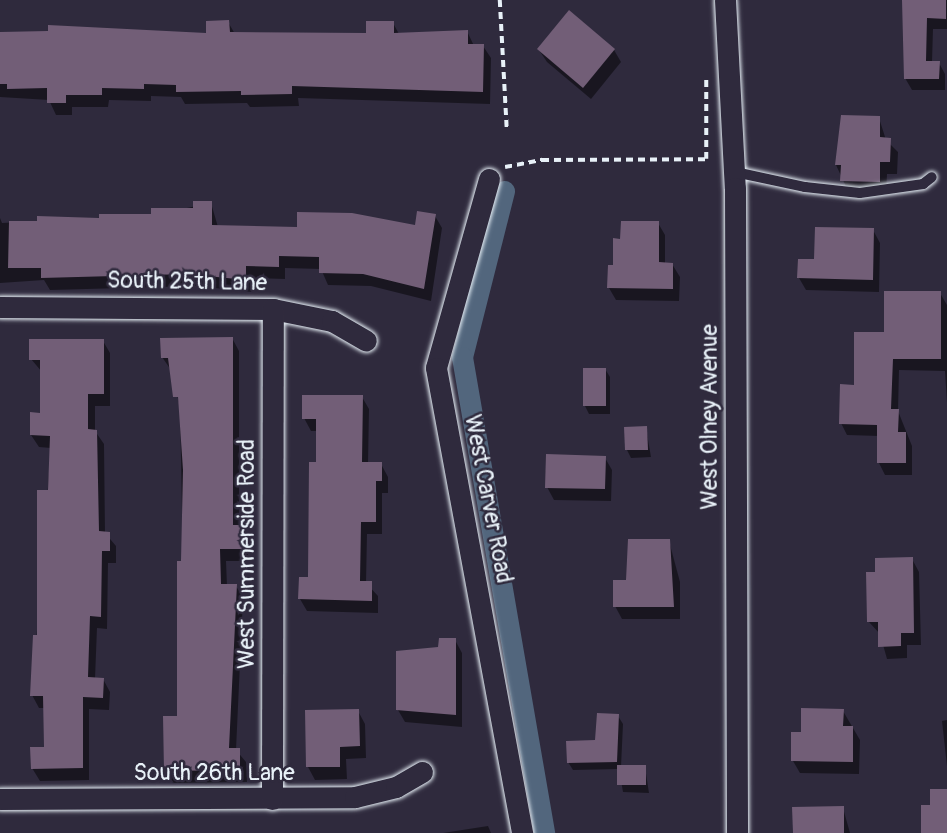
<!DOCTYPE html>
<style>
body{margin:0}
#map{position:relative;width:947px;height:833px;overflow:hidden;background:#2f2a3d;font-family:Pangolin,sans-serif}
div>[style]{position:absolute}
.shadow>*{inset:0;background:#0007}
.canal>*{height:21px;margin:-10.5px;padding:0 10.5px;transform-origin:10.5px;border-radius:10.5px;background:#52667d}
.building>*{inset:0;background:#725e77}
.path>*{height:3.5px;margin-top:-1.75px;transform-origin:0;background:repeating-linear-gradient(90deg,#e8f1f8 0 7px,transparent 0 12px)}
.roads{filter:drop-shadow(0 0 2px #e8f1f8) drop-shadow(0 0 2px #e8f1f8)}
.service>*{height:10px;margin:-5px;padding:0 5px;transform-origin:5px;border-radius:5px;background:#2f2a3d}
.minor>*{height:21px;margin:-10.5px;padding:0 10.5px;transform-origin:10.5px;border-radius:10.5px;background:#2f2a3d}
span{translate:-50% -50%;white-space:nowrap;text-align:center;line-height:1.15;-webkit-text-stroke:5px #2f2a3d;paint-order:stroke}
.street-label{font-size:23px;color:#e8f1f8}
</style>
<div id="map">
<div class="shadow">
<i style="clip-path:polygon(904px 0,947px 0,947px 29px,933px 29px,932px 62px,939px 63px,945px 74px,945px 90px,912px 90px,905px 78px)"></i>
<i style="clip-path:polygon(228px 22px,235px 34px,367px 34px,393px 23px,399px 34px,467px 31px,474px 46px,483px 46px,491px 58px,490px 104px,298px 98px,299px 106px,250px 107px,247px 103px,185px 104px,181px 97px,151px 96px,151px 101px,109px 100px,108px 107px,72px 107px,72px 115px,56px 115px,49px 100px,0 97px,0 33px,208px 35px)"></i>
<i style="clip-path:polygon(539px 50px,614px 50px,621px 62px,591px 99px,547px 62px)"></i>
<i style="clip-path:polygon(879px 118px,886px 140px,898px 152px,897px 174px,887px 174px,886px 194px,849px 193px,836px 165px)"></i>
<i style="clip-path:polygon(211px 203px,218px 227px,416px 227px,435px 216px,442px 228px,431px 301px,371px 286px,328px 285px,321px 269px,285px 268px,285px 279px,252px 278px,252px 292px,196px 286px,50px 290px,44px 280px,0 283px,0 218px,2px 223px,153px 215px)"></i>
<i style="clip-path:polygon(658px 223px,665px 235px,665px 264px,672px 264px,680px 277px,679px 301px,616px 300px,609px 288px,622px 240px)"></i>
<i style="clip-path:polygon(873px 230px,880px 243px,879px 292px,806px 290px,799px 278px)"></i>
<i style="clip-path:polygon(940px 293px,947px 305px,947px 403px,945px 371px,899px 370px,898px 411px,912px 446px,912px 475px,885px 475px,879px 463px,879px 436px,847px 435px,841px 423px,886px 334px)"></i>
<i style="clip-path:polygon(232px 338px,239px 351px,239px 527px,248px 540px,248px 561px,226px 561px,227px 586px,236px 586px,243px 598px,236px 750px,246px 762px,247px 782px,173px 783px,166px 771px,179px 717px,183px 563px,180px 407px,171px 370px,162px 357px)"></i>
<i style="clip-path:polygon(103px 341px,110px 353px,110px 406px,95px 406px,95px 431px,104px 444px,105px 533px,116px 546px,116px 563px,108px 563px,107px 629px,97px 628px,95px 679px,103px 679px,110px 692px,109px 710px,89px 709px,89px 780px,40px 781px,32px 768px,46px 749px,45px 708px,39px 708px,32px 695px,51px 448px,39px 447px,31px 435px,42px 414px,42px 372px,31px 359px)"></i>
<i style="clip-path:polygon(605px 369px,610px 377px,610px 414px,589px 414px,585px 406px)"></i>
<i style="clip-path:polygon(362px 397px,369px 409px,368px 464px,381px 464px,388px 477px,388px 493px,382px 493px,382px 534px,367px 534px,366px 583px,378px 596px,378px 613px,307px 611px,300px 599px,310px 579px,318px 431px,311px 431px,304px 418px)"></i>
<i style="clip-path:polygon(646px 428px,651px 457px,631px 458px,627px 450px)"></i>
<i style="clip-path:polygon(605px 458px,612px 470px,611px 501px,554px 500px,547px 487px)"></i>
<i style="clip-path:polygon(669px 541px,680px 582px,680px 619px,622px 619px,615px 606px,628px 582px)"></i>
<i style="clip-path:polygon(912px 559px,919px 572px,921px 645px,907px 645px,907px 658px,887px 659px,880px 634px,869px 622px,877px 574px)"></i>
<i style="clip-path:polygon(455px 640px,462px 653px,462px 727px,405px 722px,398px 710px,440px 648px)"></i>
<i style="clip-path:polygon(358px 711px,365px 724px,366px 758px,346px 759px,347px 779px,315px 780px,308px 767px,306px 712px)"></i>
<i style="clip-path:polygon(843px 711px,860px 740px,859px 774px,800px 773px,793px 761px,803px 734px)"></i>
<i style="clip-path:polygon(618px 716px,623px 724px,621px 767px,645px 767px,649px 793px,623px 792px,619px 769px,573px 770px,568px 762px,597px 742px)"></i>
<i style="clip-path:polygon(947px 720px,947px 766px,942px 721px)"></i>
<i style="clip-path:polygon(843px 808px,850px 833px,794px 833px)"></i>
<i style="clip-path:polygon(488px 826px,491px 833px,443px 833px)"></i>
</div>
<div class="canal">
<i style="left:504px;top:191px;width:171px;rotate:104.2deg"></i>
<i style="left:462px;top:357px;width:483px;rotate:80.2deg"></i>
</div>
<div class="building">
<i style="clip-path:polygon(902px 0,946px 0,946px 19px,927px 18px,926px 61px,940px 61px,939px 79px,904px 79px)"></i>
<i style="clip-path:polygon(569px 10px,615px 49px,583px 88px,537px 49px)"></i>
<i style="clip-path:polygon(229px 20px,230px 32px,366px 33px,366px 21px,394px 21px,394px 33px,468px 30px,468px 44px,484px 44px,483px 92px,292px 86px,292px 94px,241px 95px,241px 91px,176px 92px,176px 85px,144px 84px,144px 89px,102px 88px,102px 95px,66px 95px,66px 103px,47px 103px,47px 88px,7px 89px,7px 84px,0 84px,0 32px,48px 31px,48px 25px,206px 33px,206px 21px)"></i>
<i style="clip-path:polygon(841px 115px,880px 116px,880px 137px,891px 138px,890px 162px,880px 162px,880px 182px,840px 181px,841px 165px,835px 165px)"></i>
<i style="clip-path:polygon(193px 201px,212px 201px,212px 225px,297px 227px,297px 212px,352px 213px,415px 225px,417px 211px,436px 214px,424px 289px,363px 274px,319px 273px,319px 257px,279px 256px,279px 267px,246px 266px,246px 280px,188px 274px,41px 278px,41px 268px,8px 268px,9px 221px,37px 221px,37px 216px,99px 218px,99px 214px,151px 214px,151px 208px,193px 208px)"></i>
<i style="clip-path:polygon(621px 221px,659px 221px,659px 262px,673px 263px,673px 289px,607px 288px,608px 265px,613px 265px,613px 238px,620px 239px)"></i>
<i style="clip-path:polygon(815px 227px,874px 228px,873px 280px,797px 278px,798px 259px,814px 259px)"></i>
<i style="clip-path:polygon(884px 291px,941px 291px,941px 359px,893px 359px,891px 409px,899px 409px,898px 432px,906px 432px,906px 463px,877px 463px,877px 425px,839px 424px,840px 384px,854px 385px,854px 332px,884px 332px)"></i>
<i style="clip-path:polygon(233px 337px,233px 525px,242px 525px,242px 549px,220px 549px,221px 584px,237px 584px,229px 748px,240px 748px,240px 770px,164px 771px,163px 716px,177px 716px,177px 561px,181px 561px,183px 470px,178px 397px,173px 397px,168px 358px,161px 358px,160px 338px)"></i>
<i style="clip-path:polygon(29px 339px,104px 339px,104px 394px,88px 394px,88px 429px,97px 430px,99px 531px,110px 532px,110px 551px,102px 551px,101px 617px,90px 616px,88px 677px,104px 678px,103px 698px,83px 697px,83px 768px,31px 769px,30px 747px,44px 747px,43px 696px,30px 696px,33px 635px,37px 635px,37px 490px,48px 490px,50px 436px,30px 435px,30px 412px,40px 413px,40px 360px,29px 360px)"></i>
<i style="clip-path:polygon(583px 368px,606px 368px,606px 406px,583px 406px)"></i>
<i style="clip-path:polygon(302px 395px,363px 395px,362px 462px,382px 462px,382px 481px,376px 481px,376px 522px,361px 522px,360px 581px,372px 581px,372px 601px,298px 599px,299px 577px,308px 577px,309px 462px,316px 462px,316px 419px,302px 419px)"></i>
<i style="clip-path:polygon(647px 426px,648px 450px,625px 450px,624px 427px)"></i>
<i style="clip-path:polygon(546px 454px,606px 456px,605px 489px,545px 488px)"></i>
<i style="clip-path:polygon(628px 539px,670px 539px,674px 607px,613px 607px,613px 580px,626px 580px)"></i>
<i style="clip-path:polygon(913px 557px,914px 633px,901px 633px,901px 646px,878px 647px,878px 622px,867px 622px,866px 572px,875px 572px,875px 558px)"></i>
<i style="clip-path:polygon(439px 638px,456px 638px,456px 715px,396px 710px,396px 651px,438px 647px)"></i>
<i style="clip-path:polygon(801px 708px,844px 709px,843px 726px,853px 726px,853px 762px,791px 761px,791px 732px,801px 732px)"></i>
<i style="clip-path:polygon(359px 709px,360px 746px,340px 747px,340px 767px,306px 767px,305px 710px)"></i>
<i style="clip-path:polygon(597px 713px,619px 714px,617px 762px,567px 763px,566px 741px,595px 740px)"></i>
<i style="clip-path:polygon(617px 765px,646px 765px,646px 785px,617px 785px)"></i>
<i style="clip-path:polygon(930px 789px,947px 789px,947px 833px,921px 833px,921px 805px,930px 805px)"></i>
<i style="clip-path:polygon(844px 806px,844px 833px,793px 833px,792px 807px)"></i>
</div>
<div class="path">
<i style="left:500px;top:0;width:128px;rotate:86.9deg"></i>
<i style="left:505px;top:167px;width:38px;rotate:-11deg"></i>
<i style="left:542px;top:160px;width:164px;rotate:-0.3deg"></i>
<i style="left:706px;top:159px;width:83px;rotate:-90deg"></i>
</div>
<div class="roads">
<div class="service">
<i style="left:735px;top:172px;width:72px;rotate:12.1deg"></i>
<i style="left:805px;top:187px;width:55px;rotate:6.2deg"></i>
<i style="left:860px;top:193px;width:64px;rotate:-8.1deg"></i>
<i style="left:923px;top:184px;width:11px;rotate:-38deg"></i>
</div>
<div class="minor">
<i style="left:725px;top:0;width:188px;rotate:87deg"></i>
<i style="left:735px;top:188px;width:645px;rotate:89.82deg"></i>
<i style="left:489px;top:179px;width:196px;rotate:105.7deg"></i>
<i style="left:436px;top:368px;width:473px;rotate:79.5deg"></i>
<i style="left:0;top:307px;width:273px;rotate:0.4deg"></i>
<i style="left:273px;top:309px;width:60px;rotate:11.5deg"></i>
<i style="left:332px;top:321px;width:39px;rotate:30deg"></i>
<i style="left:0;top:799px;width:355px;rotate:-0.3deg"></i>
<i style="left:355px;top:797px;width:42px;rotate:-13.7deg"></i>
<i style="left:396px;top:787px;width:30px;rotate:-30deg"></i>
<i style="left:272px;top:799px;width:490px;rotate:-89.9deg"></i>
</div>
</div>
<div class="street-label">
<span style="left:187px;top:282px;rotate:1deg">South 25th Lane</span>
<span style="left:710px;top:417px;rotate:-90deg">West Olney Avenue</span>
<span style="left:488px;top:499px;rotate:79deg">West Carver Road</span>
<span style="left:247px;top:554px;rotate:-90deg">West Summerside Road</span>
<span style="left:214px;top:773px">South 26th Lane</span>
</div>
</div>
